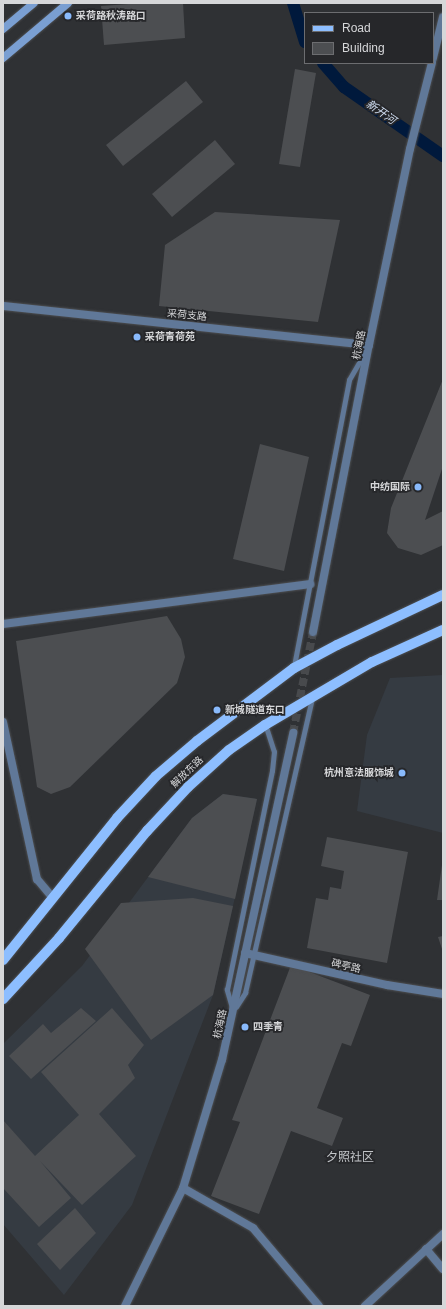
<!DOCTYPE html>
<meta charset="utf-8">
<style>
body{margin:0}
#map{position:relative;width:446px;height:1309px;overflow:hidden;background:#2f3134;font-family:Helvetica,"Noto Sans SC",sans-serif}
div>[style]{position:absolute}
.built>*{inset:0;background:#353b42}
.canal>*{height:12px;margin:-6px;padding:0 6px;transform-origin:6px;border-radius:6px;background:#00193c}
.building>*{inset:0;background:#4c4e51}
.minor-tunnel>*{height:8px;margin-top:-4px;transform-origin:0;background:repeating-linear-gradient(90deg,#484a4d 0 8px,transparent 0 12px)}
.roads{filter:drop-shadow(0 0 1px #4d4f52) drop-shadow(0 0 1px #4d4f52)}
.service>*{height:4.5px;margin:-2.25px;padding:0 2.25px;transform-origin:2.25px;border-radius:2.25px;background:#607898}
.minor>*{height:8px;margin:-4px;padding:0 4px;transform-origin:4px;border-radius:4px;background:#607898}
.secondary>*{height:8px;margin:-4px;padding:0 4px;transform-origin:4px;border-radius:4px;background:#7a9fd2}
.primary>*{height:10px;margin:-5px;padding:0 5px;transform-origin:5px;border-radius:5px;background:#8dbeff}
.dots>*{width:11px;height:11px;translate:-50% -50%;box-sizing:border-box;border:2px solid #26272a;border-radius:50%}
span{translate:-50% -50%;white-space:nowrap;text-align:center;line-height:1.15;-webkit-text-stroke:3.5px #26272a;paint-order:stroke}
.poi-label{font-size:10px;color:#d6d7d9;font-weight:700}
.left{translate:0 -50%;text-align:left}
.right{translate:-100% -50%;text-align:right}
.street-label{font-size:10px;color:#d6d7d9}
.water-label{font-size:11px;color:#cfddf1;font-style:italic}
.quarter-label{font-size:12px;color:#c2c5c8}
.frame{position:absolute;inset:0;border:4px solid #d6d7d9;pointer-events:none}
.legend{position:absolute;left:304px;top:12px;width:130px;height:52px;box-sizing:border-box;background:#26272a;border:1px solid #6c6d70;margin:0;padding:5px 7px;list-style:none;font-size:12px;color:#d6d7d9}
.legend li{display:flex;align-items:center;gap:8px;height:20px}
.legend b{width:20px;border:1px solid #6c6d70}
</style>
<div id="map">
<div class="built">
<i style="clip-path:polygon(443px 675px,443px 833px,357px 811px,367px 735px,390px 678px)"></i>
<i style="clip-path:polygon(223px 794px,257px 799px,213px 995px,132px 1205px,64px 1295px,3px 1224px,3px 1044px,82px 966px,192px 818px)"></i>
</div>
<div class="canal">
<i style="left:293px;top:3px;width:41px;rotate:72.9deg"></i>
<i style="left:323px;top:63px;width:32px;rotate:49deg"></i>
<i style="left:344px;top:87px;width:121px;rotate:34.9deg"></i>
</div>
<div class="building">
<i style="clip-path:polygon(142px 3px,183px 3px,185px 38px,104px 45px,101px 6px)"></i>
<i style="clip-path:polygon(295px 69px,316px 73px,300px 167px,279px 164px)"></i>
<i style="clip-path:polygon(186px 81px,203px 102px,123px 166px,106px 145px)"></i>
<i style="clip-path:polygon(215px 140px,235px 164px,172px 217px,152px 194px)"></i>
<i style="clip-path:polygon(215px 212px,340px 220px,318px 322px,159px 306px,165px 245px)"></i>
<i style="clip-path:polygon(443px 379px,443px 466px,425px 520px,443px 511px,443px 545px,421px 555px,398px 548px,387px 533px,391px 508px)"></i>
<i style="clip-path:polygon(260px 444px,309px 457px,284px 571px,233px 559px)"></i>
<i style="clip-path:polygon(167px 616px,181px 639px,185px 657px,177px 683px,70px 787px,51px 794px,37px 787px,16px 641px)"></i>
<i style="clip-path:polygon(223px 794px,257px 799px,235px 899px,148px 877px,192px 818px)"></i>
<i style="clip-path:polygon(327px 837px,408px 852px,387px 963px,307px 948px,316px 898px,328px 900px,330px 887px,341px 889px,344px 871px,321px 866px)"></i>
<i style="clip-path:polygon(442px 865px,443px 865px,443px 900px,437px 900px)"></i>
<i style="clip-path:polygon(193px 898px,233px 906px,213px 995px,151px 1040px,85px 949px,121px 903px)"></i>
<i style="clip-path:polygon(443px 936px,443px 952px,438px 937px)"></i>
<i style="clip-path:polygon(291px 965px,370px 995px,351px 1046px,342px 1043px,317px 1108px,343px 1118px,332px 1146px,291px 1131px,259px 1214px,211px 1196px,240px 1122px,232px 1120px)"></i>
<i style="clip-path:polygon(81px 1008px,96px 1021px,31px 1079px,9px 1056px,43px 1024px,51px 1033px)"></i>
<i style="clip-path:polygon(112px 1008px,144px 1045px,128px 1065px,135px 1078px,99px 1114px,136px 1156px,82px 1205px,40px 1161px,71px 1198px,39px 1227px,3px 1188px,3px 1120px,35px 1156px,79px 1115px,41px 1072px)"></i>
<i style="clip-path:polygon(75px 1208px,96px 1233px,60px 1270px,37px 1244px)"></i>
</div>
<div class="minor-tunnel">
<i style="left:293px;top:733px;width:103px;rotate:-78.8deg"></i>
</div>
<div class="roads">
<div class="service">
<i style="left:294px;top:666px;width:291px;rotate:-79.1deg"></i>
<i style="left:349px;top:380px;width:34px;rotate:-60deg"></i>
<i style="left:236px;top:1007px;width:17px;rotate:-57deg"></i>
<i style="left:245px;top:993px;width:302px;rotate:-77.2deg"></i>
<i style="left:232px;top:1008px;width:19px;rotate:-106deg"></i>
<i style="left:227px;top:990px;width:224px;rotate:-78.4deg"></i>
<i style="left:272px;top:771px;width:19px;rotate:-84deg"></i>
<i style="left:274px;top:752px;width:28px;rotate:-108deg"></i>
</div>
<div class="minor">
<i style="left:433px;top:58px;width:42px;rotate:-76.3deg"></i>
<i style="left:3px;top:306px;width:368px;rotate:6.1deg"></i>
<i style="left:3px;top:624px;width:310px;rotate:-7.4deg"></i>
<i style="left:313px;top:632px;width:292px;rotate:-79deg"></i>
<i style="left:369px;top:345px;width:200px;rotate:-78.2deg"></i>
<i style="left:410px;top:149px;width:89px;rotate:-75.7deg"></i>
<i style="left:3px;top:722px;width:161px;rotate:77.8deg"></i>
<i style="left:37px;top:879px;width:25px;rotate:50deg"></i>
<i style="left:245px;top:953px;width:146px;rotate:12.7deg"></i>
<i style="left:387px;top:985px;width:57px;rotate:9.1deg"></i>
<i style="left:183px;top:1188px;width:81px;rotate:29.7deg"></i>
<i style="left:253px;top:1228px;width:102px;rotate:49.8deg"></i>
<i style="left:426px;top:1249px;width:26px;rotate:50deg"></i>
<i style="left:125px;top:1306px;width:131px;rotate:-63.8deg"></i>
<i style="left:183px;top:1188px;width:134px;rotate:-73.1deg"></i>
<i style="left:222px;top:1060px;width:335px;rotate:-77.7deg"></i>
<i style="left:365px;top:1306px;width:106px;rotate:-42.7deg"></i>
</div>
<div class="secondary">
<i style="left:3px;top:29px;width:40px;rotate:-40deg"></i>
<i style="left:3px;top:58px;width:85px;rotate:-40.2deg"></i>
</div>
<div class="primary">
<i style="left:3px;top:960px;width:182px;rotate:-51.2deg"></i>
<i style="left:117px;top:818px;width:57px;rotate:-47.1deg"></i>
<i style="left:156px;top:776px;width:54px;rotate:-40.5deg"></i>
<i style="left:197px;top:741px;width:121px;rotate:-37deg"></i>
<i style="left:294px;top:668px;width:49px;rotate:-28.1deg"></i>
<i style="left:337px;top:645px;width:117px;rotate:-25.3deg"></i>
<i style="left:3px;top:999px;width:83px;rotate:-47.4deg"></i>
<i style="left:59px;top:938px;width:139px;rotate:-50.6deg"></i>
<i style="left:147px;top:831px;width:60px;rotate:-47deg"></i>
<i style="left:188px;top:787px;width:55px;rotate:-42.1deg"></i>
<i style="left:229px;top:750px;width:44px;rotate:-34.8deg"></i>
<i style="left:265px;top:725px;width:124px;rotate:-30.5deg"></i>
<i style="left:372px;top:662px;width:78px;rotate:-24.3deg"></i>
</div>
</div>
<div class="dots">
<i style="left:68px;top:16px;background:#89bafc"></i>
<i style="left:137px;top:337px;background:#89bafc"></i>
<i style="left:418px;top:487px;background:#89bafc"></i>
<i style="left:217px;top:710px;background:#89bafc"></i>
<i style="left:402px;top:773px;background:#89bafc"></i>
<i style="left:245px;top:1027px;background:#89bafc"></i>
</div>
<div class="poi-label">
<span class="left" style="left:76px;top:16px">采荷路秋涛路口</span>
<span class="left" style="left:145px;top:337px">采荷青荷苑</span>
<span class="right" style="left:410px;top:487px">中纺国际</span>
<span class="left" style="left:225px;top:710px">新城隧道东口</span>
<span class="right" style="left:394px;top:773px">杭州意法服饰城</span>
<span class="left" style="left:253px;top:1027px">四季青</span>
</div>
<div class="street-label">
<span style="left:187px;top:315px;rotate:6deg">采荷支路</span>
<span style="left:359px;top:345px;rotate:-79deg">杭海路</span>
<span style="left:187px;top:772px;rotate:-44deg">解放东路</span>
<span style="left:346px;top:966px;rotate:13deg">碑亭路</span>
<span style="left:220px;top:1024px;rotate:-78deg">杭海路</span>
</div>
<div class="water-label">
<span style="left:381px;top:112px;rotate:35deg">新开河</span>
</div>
<div class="quarter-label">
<span style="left:350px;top:1158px">夕照社区</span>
</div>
<div class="frame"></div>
<ul class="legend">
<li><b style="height:5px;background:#8dbeff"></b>Road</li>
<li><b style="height:11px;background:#4c4e51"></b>Building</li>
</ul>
</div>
